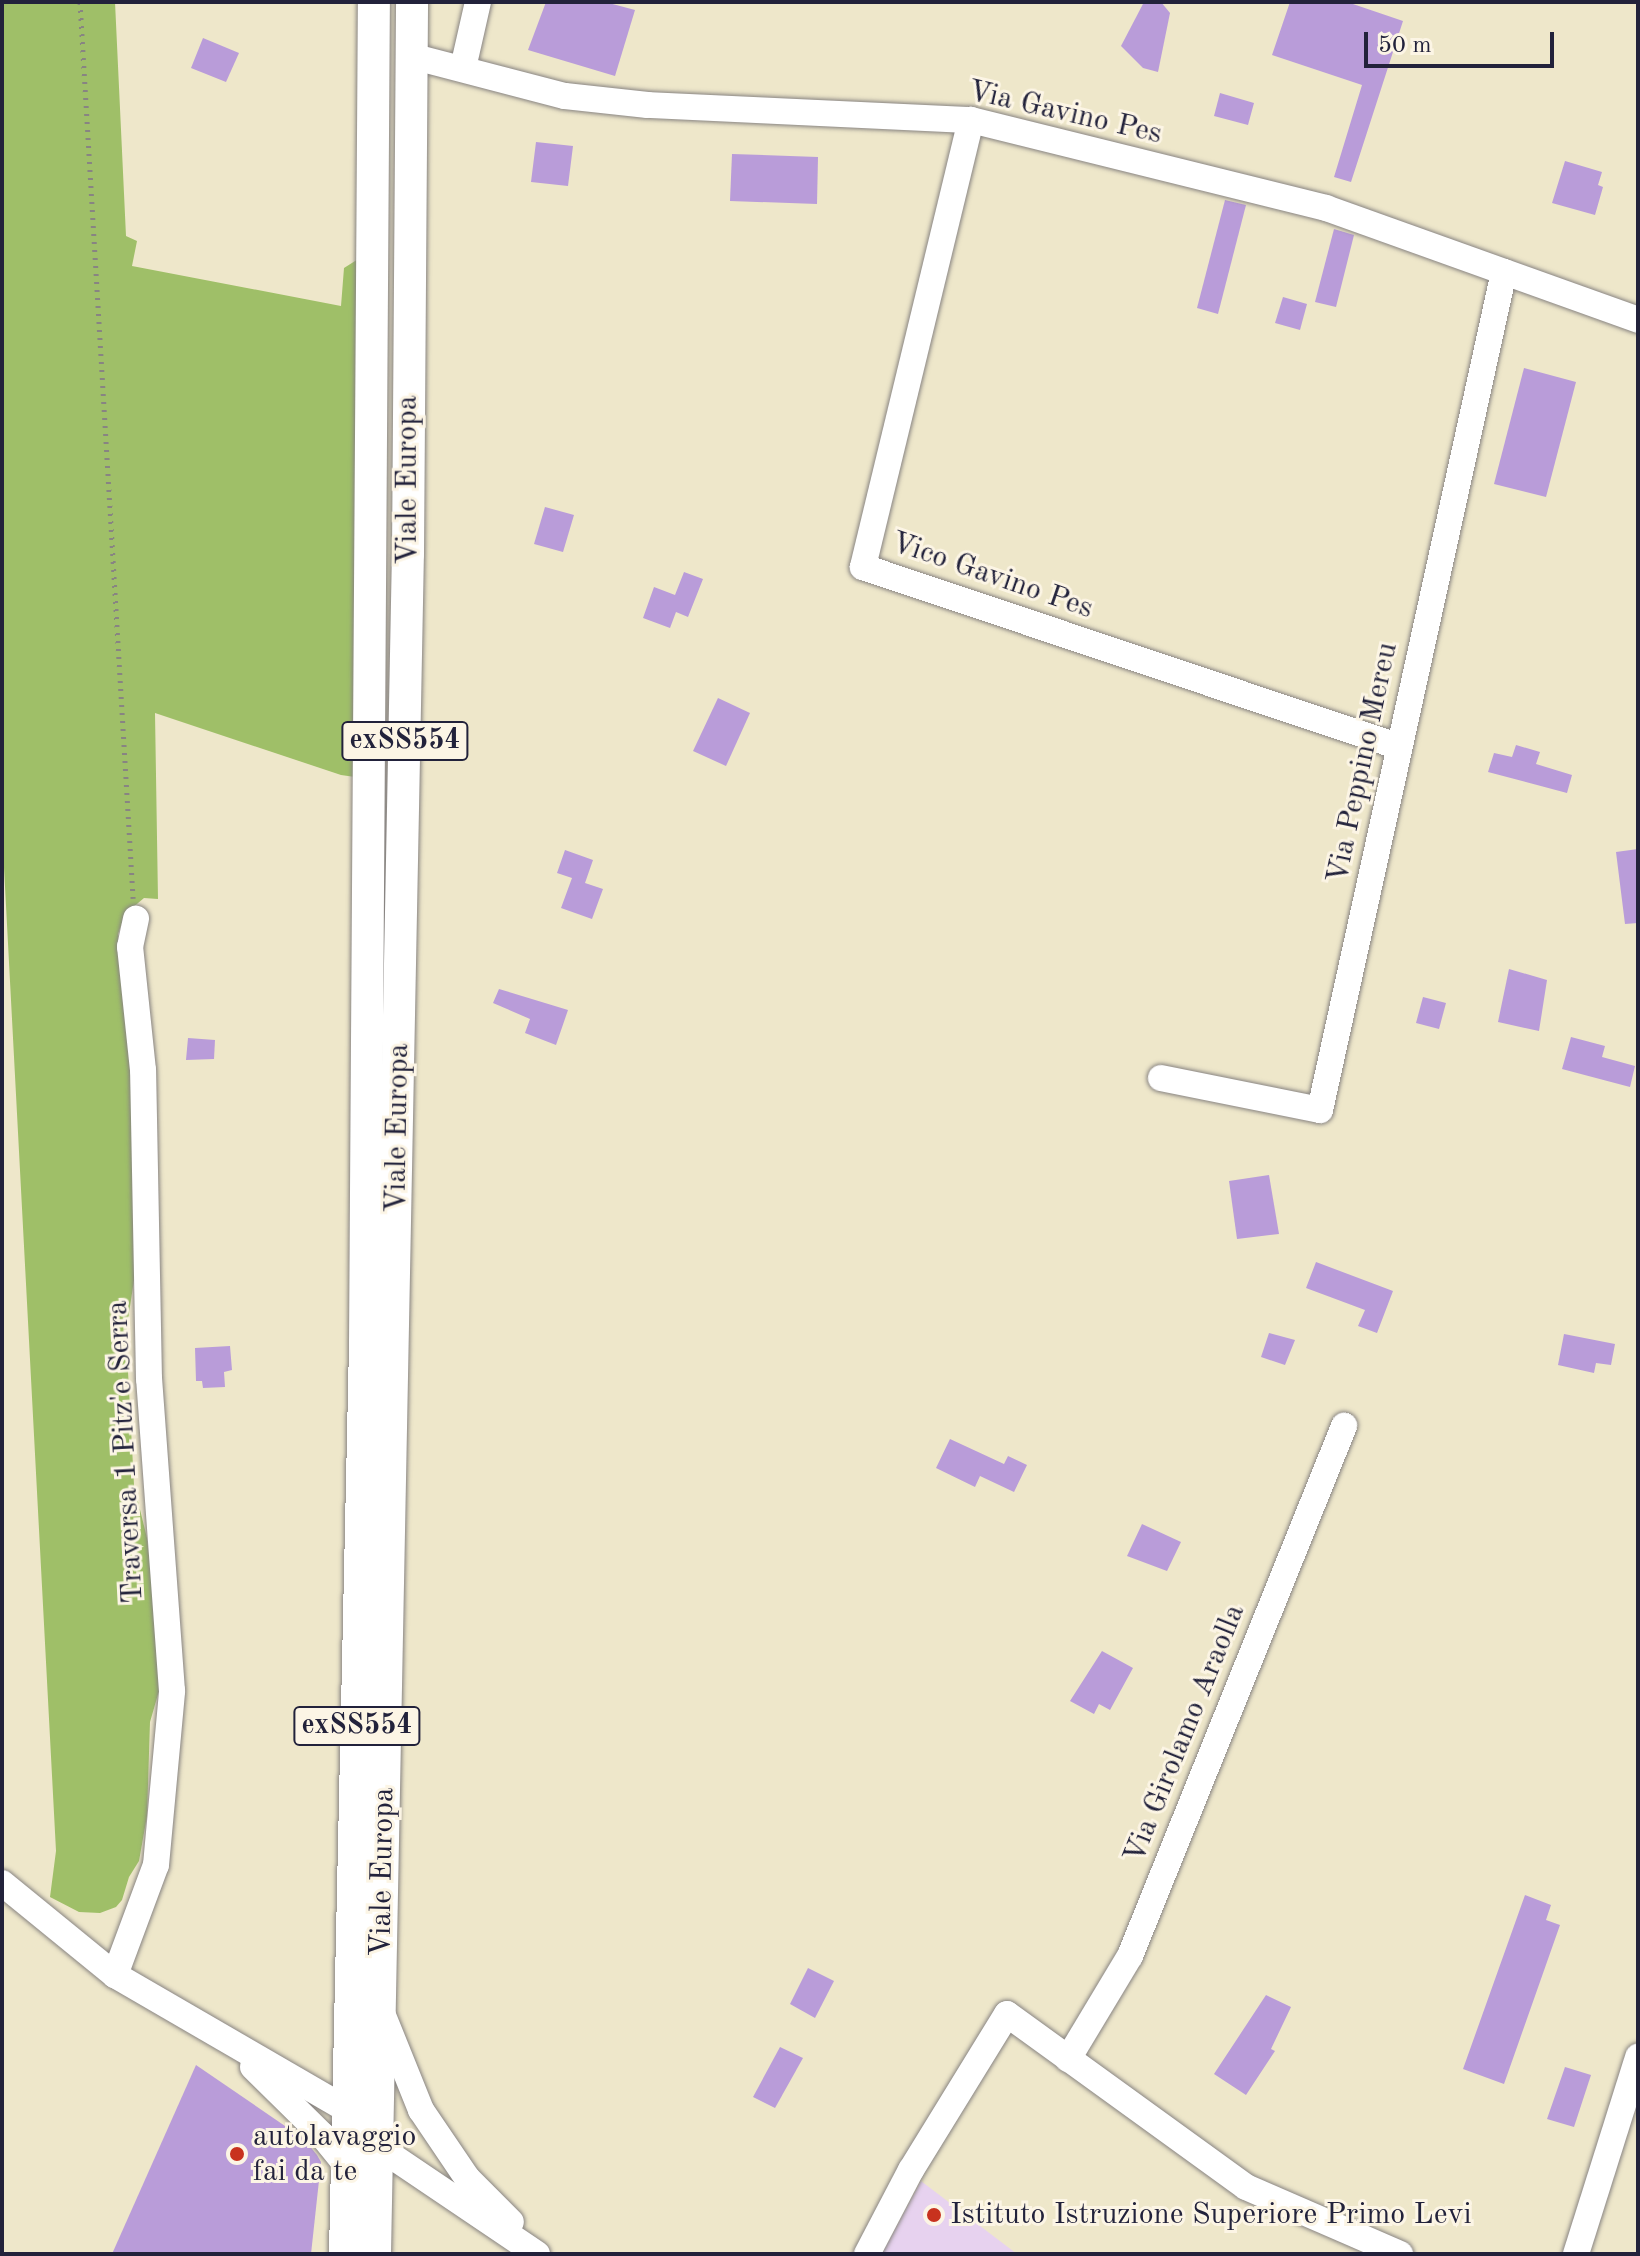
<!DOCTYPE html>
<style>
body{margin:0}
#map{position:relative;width:1640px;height:2256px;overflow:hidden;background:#eee7ca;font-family:"Old Standard TT",serif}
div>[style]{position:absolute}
.built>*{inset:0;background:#e7d2ef}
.green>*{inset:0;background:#9fbf68}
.building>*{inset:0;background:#b99cd9}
.path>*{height:5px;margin-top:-2.5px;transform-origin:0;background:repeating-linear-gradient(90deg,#888482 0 2px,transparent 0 8px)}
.roads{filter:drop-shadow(0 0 2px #888482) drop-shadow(0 0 2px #888482)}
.minor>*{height:26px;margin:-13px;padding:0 13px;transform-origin:13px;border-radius:13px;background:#fff}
.major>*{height:32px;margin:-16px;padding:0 16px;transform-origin:16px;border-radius:16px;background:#fff}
.dots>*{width:22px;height:22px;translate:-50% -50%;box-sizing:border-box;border:4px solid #fcf5e5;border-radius:50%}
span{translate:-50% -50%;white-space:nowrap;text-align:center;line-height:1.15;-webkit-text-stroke:6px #fcf5e5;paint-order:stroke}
.shield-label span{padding:2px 6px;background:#fcf5e5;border:2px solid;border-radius:6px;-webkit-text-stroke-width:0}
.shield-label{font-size:28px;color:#22223b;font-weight:700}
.street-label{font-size:30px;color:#22223b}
.poi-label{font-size:30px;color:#22223b}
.left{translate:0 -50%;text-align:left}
.frame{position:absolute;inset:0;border:4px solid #22223b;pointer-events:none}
.scale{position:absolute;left:1364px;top:32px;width:190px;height:36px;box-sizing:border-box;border:4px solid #22223b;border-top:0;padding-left:10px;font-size:24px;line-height:28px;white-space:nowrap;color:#22223b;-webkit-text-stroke:6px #fcf5e5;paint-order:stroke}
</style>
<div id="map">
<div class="built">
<i style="clip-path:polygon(921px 2181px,1017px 2254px,882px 2254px)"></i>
</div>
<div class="green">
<i style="clip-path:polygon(2px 2px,115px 2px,126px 236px,137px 241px,132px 266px,341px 306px,344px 268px,363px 256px,362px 778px,341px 775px,155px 713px,158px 899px,144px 898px,125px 914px,118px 934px,127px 1013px,136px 1185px,136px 1267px,126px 1333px,134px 1485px,147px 1538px,163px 1677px,150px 1722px,147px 1816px,139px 1861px,129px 1877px,122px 1900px,116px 1907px,100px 1913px,79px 1912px,50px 1897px,56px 1851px,2px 830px)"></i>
</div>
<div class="building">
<i style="clip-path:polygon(546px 2px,605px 2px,635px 10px,615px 76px,528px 50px)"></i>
<i style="clip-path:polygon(1144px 2px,1161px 2px,1170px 13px,1158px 72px,1143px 68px,1121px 46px)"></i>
<i style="clip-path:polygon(1290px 2px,1347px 2px,1403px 21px,1351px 182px,1334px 177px,1362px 85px,1272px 55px)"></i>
<i style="clip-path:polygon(203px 38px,239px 53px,226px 82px,191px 68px)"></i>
<i style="clip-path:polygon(1220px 93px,1254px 103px,1248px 125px,1214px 116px)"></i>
<i style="clip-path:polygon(536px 142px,573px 146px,568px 186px,531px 182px)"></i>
<i style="clip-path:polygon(732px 154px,818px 157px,817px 204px,730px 201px)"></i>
<i style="clip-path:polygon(1565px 161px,1602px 172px,1598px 185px,1603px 187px,1595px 215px,1552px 203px)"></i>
<i style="clip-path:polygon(1225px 200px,1246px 205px,1218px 314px,1197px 308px)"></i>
<i style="clip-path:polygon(1334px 229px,1354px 235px,1336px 307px,1315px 302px)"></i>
<i style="clip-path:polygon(1283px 297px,1307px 304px,1300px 330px,1275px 323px)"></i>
<i style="clip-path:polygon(1524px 368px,1576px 382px,1546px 497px,1494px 484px)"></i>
<i style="clip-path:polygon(545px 507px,574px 515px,563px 552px,534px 544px)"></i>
<i style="clip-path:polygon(684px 572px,703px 579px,688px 617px,676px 612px,670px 628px,643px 618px,654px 587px,675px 595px)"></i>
<i style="clip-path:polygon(718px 698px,750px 713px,726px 766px,693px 751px)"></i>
<i style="clip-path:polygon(1516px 745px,1540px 752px,1536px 764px,1572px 775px,1567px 793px,1488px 772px,1494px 753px,1512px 757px)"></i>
<i style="clip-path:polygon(1638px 849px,1638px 923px,1625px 924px,1616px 852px)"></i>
<i style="clip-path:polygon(565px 850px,593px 860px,585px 883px,603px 889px,592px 919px,561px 908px,572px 878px,557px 873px)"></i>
<i style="clip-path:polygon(1509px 969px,1547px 980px,1539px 1031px,1498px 1022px)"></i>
<i style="clip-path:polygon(499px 989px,568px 1010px,556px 1045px,525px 1033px,530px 1019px,493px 1003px)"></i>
<i style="clip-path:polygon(1423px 997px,1446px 1003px,1439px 1029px,1416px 1023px)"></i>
<i style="clip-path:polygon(1571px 1037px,1605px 1046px,1602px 1057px,1635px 1066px,1630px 1087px,1562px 1069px)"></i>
<i style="clip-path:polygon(188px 1038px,215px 1040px,214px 1059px,186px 1060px)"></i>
<i style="clip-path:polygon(1269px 1175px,1279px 1234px,1237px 1239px,1229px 1181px)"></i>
<i style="clip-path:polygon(1316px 1262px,1393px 1291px,1377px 1333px,1358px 1326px,1365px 1310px,1306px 1288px)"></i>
<i style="clip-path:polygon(1269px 1333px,1295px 1340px,1285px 1365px,1261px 1357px)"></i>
<i style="clip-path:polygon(1564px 1334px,1615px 1344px,1611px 1365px,1596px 1363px,1594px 1373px,1558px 1365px)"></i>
<i style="clip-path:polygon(230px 1346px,232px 1370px,224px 1372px,225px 1387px,203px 1388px,202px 1381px,196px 1381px,195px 1348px)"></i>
<i style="clip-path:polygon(950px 1439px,1004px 1464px,1008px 1456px,1027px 1465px,1014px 1492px,980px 1476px,975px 1487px,936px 1468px)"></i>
<i style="clip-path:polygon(1142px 1524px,1181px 1542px,1167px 1571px,1127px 1556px)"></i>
<i style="clip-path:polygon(1102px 1651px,1133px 1668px,1110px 1710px,1099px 1704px,1094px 1714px,1070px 1701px)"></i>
<i style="clip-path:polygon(1525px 1895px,1551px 1905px,1546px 1920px,1560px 1925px,1504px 2084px,1463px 2069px)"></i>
<i style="clip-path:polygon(808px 1968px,834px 1981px,815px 2018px,790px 2004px)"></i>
<i style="clip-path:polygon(1266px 1995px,1291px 2007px,1271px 2049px,1275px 2051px,1246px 2095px,1214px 2074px)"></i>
<i style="clip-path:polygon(780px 2047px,803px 2058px,775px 2108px,753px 2097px)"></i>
<i style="clip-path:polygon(196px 2065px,304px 2139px,317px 2155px,321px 2162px,311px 2254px,112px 2254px)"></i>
<i style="clip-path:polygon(1565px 2067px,1591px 2075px,1574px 2127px,1547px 2119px)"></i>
</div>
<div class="path">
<i style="left:80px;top:2px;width:898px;rotate:86.61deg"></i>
</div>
<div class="roads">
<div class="minor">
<i style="left:411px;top:56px;width:159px;rotate:14.6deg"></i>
<i style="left:565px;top:96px;width:83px;rotate:6.2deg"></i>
<i style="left:648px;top:105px;width:323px;rotate:2.7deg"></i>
<i style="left:971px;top:120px;width:366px;rotate:13.9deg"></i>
<i style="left:1326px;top:208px;width:331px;rotate:19.7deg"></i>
<i style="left:463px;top:68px;width:68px;rotate:-77.2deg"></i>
<i style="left:971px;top:120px;width:460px;rotate:103.6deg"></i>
<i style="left:863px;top:567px;width:566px;rotate:18.53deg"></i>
<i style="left:1161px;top:1078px;width:162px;rotate:11.4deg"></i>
<i style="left:1320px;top:1110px;width:858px;rotate:-77.62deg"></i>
<i style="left:2px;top:1883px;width:146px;rotate:39.2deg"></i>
<i style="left:115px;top:1975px;width:269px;rotate:30.1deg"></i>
<i style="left:348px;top:2110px;width:46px;rotate:51.1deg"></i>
<i style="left:377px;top:2146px;width:193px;rotate:34deg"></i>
<i style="left:115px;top:1975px;width:117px;rotate:-69.6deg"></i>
<i style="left:156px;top:1865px;width:175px;rotate:-84.7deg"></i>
<i style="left:172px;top:1691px;width:313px;rotate:-94.2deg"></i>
<i style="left:149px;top:1379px;width:309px;rotate:-91.1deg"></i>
<i style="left:143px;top:1070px;width:124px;rotate:-96deg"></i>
<i style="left:130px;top:947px;width:29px;rotate:-78deg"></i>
<i style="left:382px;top:2013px;width:105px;rotate:68.1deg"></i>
<i style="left:421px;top:2110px;width:82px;rotate:55.9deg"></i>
<i style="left:467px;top:2178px;width:62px;rotate:45deg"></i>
<i style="left:1068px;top:2059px;width:120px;rotate:-59deg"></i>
<i style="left:1130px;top:1956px;width:572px;rotate:-68.01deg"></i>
<i style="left:253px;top:2067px;width:97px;rotate:44.6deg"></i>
<i style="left:322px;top:2135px;width:40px;rotate:51deg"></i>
<i style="left:867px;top:2254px;width:95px;rotate:-62.4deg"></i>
<i style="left:911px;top:2170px;width:183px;rotate:-58.4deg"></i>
<i style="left:1007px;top:2014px;width:295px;rotate:35.9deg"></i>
<i style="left:1246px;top:2187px;width:168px;rotate:23.5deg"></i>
<i style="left:1576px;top:2254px;width:207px;rotate:-72.5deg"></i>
</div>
<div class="major">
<i style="left:345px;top:2254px;width:912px;rotate:-88.74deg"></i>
<i style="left:365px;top:1342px;width:1340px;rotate:-89.62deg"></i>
<i style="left:375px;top:2254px;width:1700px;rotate:-88.89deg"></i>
<i style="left:408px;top:554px;width:552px;rotate:-89.58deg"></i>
</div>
</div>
<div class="dots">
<i style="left:237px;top:2154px;background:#c8321e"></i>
<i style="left:934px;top:2215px;background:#c8321e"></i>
</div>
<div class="shield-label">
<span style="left:405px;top:741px">exSS554</span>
<span style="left:357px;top:1726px">exSS554</span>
</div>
<div class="street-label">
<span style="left:1065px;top:113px;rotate:13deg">Via Gavino Pes</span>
<span style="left:408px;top:480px;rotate:-90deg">Viale Europa</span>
<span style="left:992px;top:576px;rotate:19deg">Vico Gavino Pes</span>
<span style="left:1363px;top:763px;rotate:-78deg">Via Peppino Mereu</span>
<span style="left:398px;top:1128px;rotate:-89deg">Viale Europa</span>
<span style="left:126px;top:1452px;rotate:-93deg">Traversa 1 Pitz'e Serra</span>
<span style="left:1185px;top:1734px;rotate:-68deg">Via Girolamo Araolla</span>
<span style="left:383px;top:1872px;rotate:-89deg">Viale Europa</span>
</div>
<div class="poi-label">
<span class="left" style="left:253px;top:2154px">autolavaggio<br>fai da te</span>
<span class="left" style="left:950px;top:2215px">Istituto Istruzione Superiore Primo Levi</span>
</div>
<div class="frame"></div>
<div class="scale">50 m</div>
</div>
